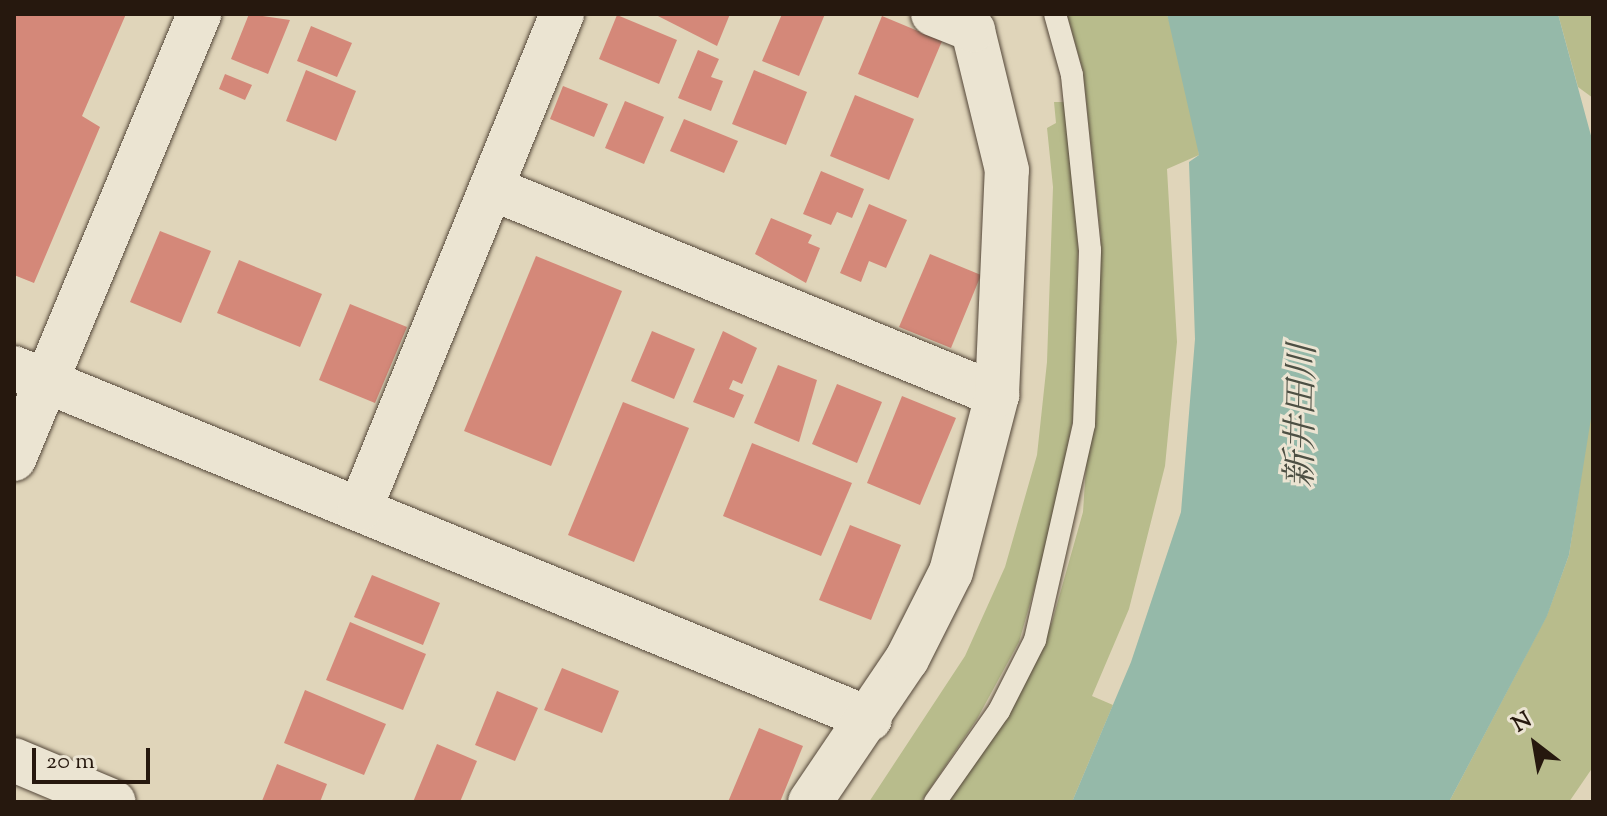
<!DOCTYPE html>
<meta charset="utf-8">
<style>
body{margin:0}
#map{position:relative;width:1607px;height:816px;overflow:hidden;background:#e0d5ba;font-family:"Sorts Mill Goudy","Noto Serif JP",serif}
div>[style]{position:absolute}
.green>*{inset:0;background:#b8bc8c}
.water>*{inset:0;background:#95b9a9}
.building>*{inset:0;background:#d48879}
.roads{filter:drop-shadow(0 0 2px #544739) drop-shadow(0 0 2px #544739)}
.lane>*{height:22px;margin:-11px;padding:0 11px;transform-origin:11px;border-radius:11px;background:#ebe4d2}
.street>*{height:44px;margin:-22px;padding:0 22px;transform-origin:22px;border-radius:22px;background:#ebe4d2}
span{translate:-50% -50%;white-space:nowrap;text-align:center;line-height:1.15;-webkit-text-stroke:6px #ebe4d2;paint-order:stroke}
.water-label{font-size:36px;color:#4d5044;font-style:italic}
.frame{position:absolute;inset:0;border:16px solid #26180e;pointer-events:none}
.north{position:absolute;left:1495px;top:704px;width:80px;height:80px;-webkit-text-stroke:6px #ebe4d2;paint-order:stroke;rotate:329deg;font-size:22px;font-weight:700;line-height:32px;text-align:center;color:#26180e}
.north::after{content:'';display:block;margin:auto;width:28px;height:36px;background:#26180e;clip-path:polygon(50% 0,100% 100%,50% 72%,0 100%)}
.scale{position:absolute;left:32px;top:748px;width:118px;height:36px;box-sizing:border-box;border:4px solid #26180e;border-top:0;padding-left:10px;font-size:24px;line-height:28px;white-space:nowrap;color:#26180e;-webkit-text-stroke:6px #ebe4d2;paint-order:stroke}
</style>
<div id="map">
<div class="green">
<i style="clip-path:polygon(1067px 14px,1167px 14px,1191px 93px,1199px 155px,1167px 169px,1177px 342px,1165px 466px,1129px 609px,1092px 696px,1113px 705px,1072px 802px,949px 802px,1020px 693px,1052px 622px,1083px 512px,1101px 238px,1083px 71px)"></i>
<i style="clip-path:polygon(1558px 14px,1593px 14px,1593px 98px,1578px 87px)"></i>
<i style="clip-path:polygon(1054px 102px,1067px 102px,1078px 248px,1074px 413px,1053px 524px,1019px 642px,977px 719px,921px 802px,869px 802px,965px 656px,1005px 567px,1037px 455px,1047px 362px,1053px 187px,1047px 128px,1056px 123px)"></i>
<i style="clip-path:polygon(1593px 398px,1593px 767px,1569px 802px,1449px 802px,1547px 615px,1569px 555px)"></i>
</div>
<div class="water">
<i style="clip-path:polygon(1167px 14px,1558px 14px,1593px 143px,1593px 406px,1569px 555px,1547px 616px,1449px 802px,1072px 802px,1131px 662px,1181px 512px,1195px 339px,1189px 162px,1199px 155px)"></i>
</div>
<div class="building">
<i style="clip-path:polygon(16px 14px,126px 14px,82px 116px,100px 127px,34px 283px,14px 275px)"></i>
<i style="clip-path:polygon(249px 14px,290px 20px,268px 74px,231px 59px)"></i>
<i style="clip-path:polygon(654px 14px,730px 14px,717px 46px)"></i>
<i style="clip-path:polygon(782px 14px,825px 14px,799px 76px,762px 61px)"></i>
<i style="clip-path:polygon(617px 15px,677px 40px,659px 84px,599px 59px)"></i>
<i style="clip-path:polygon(882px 16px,942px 41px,918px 98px,858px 74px)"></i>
<i style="clip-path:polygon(311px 26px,352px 43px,337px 77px,297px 61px)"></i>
<i style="clip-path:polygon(698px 50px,719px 59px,711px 77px,723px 81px,711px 111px,678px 98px)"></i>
<i style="clip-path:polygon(306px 70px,356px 91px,336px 141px,286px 121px)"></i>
<i style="clip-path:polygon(754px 70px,807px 92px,786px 145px,732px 124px)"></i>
<i style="clip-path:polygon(225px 74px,252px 85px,245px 100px,219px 89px)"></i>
<i style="clip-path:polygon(563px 86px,608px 104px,594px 137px,550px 119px)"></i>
<i style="clip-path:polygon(855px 95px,914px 119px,889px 180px,830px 156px)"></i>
<i style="clip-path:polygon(625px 101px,664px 117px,644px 164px,605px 148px)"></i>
<i style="clip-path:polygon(684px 119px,738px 141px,724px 173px,670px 151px)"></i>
<i style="clip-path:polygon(821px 171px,864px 189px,852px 218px,837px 212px,831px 225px,803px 214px)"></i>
<i style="clip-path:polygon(869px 204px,907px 220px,886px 268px,869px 261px,861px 282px,840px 273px)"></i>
<i style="clip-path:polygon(771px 218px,812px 235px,808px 243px,820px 248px,806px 283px,755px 254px)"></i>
<i style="clip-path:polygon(160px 231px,211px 251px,181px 323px,130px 302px)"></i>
<i style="clip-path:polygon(930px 254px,981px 275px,951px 348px,899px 327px)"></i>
<i style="clip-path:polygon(536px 256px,622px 291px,551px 466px,464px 431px)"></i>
<i style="clip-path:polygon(239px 260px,322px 294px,300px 347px,217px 313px)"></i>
<i style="clip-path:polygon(350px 304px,407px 327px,375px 403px,319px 380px)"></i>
<i style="clip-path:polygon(652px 331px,695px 349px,674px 399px,631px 381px)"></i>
<i style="clip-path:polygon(723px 331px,757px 348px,742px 384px,733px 380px,729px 389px,744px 395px,734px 418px,693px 402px)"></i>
<i style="clip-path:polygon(778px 365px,817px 380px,799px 442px,754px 423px)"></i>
<i style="clip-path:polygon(837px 384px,882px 402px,857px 463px,812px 444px)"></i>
<i style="clip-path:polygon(902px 396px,956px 418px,920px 505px,867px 483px)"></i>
<i style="clip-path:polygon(623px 402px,689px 428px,634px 562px,568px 535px)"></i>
<i style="clip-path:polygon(752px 443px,852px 483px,821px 556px,723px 516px)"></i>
<i style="clip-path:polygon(850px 525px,901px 545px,871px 620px,819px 600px)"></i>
<i style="clip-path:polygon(372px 575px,440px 603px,423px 645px,354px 617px)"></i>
<i style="clip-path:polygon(350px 622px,426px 654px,403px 710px,326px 680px)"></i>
<i style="clip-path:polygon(562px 668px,619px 691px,602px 733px,544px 710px)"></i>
<i style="clip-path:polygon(305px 690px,386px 724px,364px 775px,284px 743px)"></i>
<i style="clip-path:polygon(497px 691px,538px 708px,515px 761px,475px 745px)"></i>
<i style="clip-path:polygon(759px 728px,803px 746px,780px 802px,728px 802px)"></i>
<i style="clip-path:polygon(437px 744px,477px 761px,460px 802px,413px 802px)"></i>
<i style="clip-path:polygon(277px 764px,327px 784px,320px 802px,262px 801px)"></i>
</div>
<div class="roads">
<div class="lane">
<i style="left:935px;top:802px;width:111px;rotate:-54.9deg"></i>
<i style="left:999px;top:711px;width:80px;rotate:-63.1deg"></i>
<i style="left:1035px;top:640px;width:221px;rotate:-77.2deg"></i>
<i style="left:1084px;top:424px;width:174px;rotate:-88deg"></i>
<i style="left:1090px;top:250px;width:176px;rotate:-95.9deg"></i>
<i style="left:1072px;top:75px;width:63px;rotate:-105.6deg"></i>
</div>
<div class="street">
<i style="left:491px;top:188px;width:547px;rotate:22.25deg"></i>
<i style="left:14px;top:368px;width:925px;rotate:22.3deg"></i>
<i style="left:14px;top:459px;width:482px;rotate:-67.4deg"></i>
<i style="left:360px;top:509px;width:535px;rotate:-67.8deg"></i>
<i style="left:14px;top:760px;width:108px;rotate:22.8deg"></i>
<i style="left:810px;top:802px;width:173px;rotate:-55.9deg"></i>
<i style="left:907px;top:659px;width:97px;rotate:-63.2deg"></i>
<i style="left:951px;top:572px;width:183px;rotate:-75.4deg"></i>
<i style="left:997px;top:395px;width:225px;rotate:-87.5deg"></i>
<i style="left:1007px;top:170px;width:144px;rotate:-103.7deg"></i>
<i style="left:973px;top:30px;width:43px;rotate:-158.2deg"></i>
</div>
</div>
<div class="water-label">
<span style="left:1304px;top:416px;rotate:-89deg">新井田川</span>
</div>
<div class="frame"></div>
<div class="north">N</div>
<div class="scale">20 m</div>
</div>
